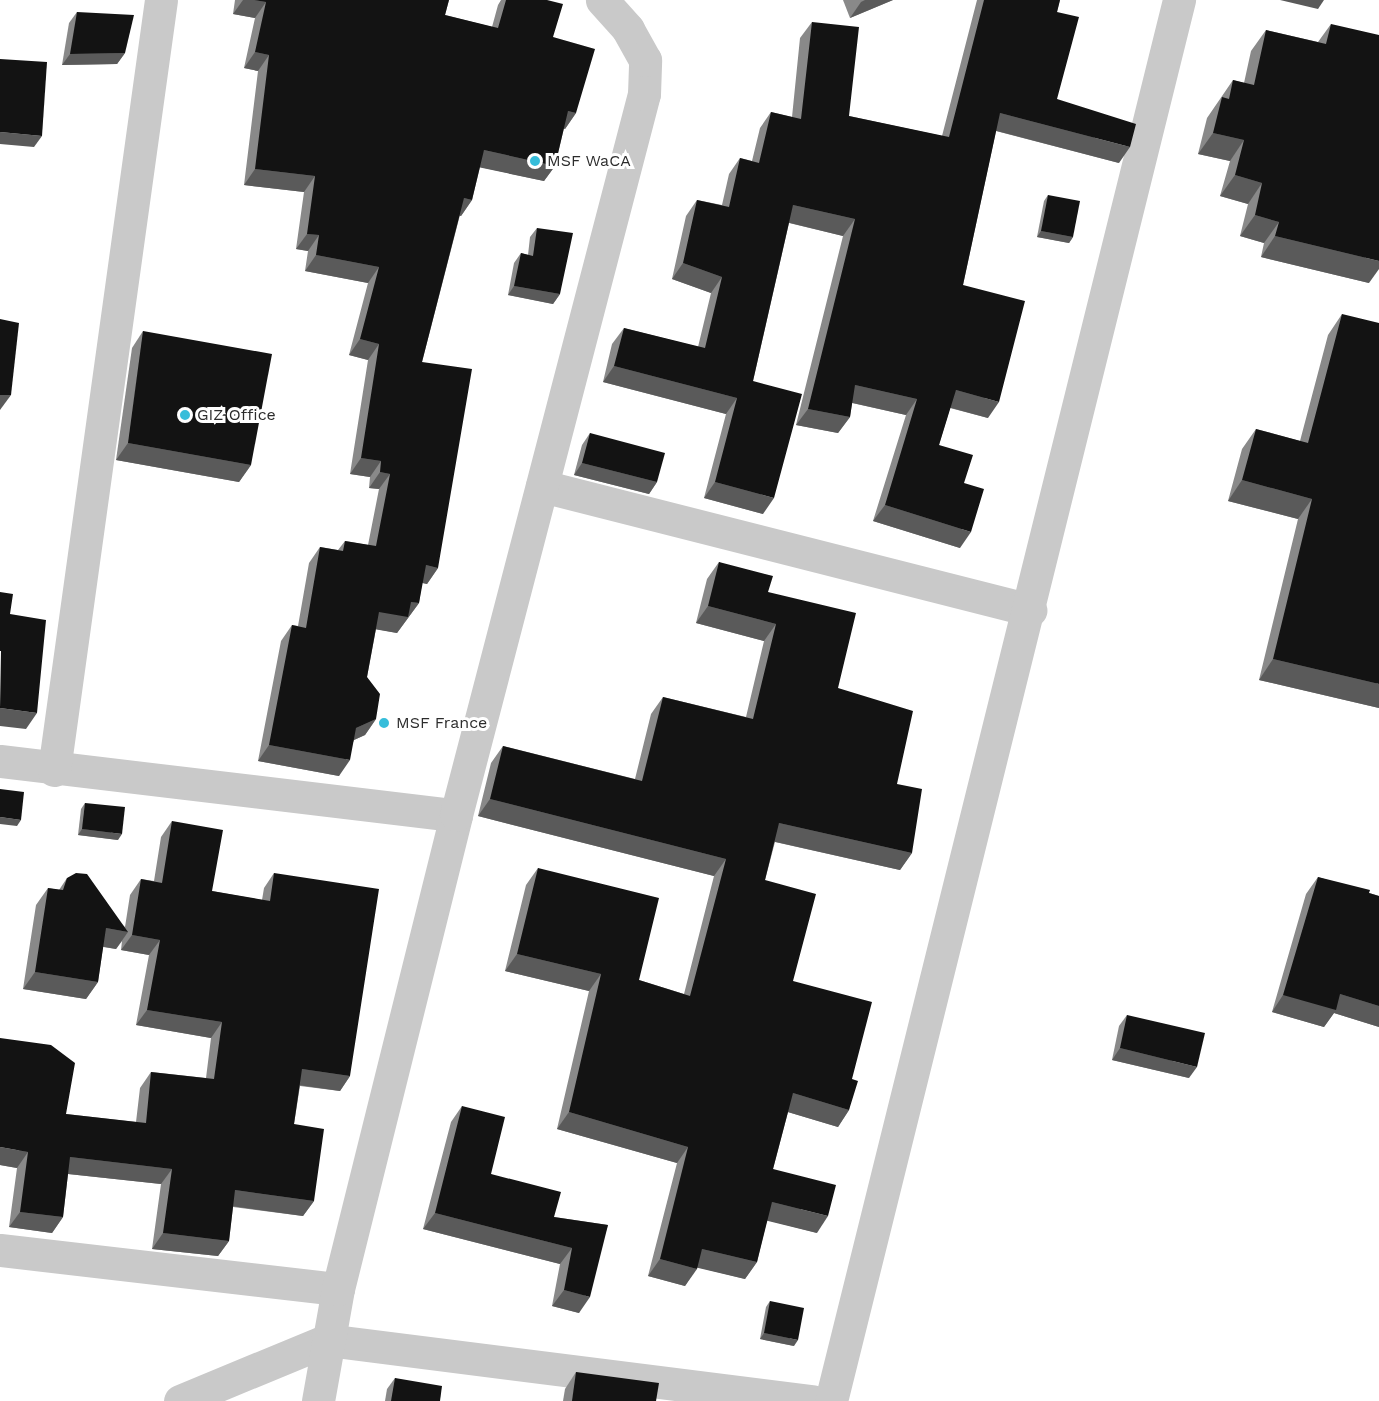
<!DOCTYPE html>
<style>
body{margin:0}
#map{position:relative;width:1379px;height:1401px;overflow:hidden;background:#fff;font-family:"Work Sans",sans-serif}
div>[style]{position:absolute}
.minor>*{height:33px;margin:-16.5px;padding:0 16.5px;transform-origin:16.5px;border-radius:16.5px;background:#c9c9c9}
.tertiary>*{height:33px;margin:-16.5px;padding:0 16.5px;transform-origin:16.5px;border-radius:16.5px;background:#c9c9c9}
.wall>*{inset:0;background:#898989}
.shaded-wall>*{inset:0;background:#5a5a5a}
.building>*{inset:0;background:#131313}
.dots>*{width:16px;height:16px;translate:-50% -50%;box-sizing:border-box;border:3px solid #fff;border-radius:50%}
span{translate:-50% -50%;white-space:nowrap;text-align:center;line-height:1.15;-webkit-text-stroke:6px #fff;paint-order:stroke}
.poi-label{font-size:16px;color:#2c2c2c}
.left{translate:0 -50%;text-align:left}
</style>
<div id="map">
<div class="minor">
<i style="left:542px;top:486px;width:504px;rotate:14.26deg"></i>
<i style="left:0;top:761px;width:459px;rotate:6.8deg"></i>
<i style="left:54px;top:770px;width:777px;rotate:-82.09deg"></i>
<i style="left:0;top:1250px;width:340px;rotate:6.6deg"></i>
<i style="left:180px;top:1401px;width:159px;rotate:-22.5deg"></i>
<i style="left:327px;top:1340px;width:490px;rotate:7.2deg"></i>
<i style="left:318px;top:1401px;width:114px;rotate:-79.9deg"></i>
<i style="left:338px;top:1289px;width:488px;rotate:-76deg"></i>
<i style="left:456px;top:815px;width:745px;rotate:-75.39deg"></i>
<i style="left:644px;top:94px;width:34px;rotate:-88deg"></i>
<i style="left:645px;top:60px;width:35px;rotate:-119deg"></i>
<i style="left:628px;top:29px;width:39px;rotate:-132deg"></i>
</div>
<div class="tertiary">
<i style="left:831px;top:1401px;width:1444px;rotate:-76.05deg"></i>
</div>
<div class="wall">
<i style="clip-path:polygon(235px 0,449px 0,445px 15px,492px 27px,498px 5px,501px 0,547px 0,553px 37px,576px 113px,565px 129px,564px 128px,555px 166px,544px 181px,480px 167px,472px 200px,461px 216px,460px 215px,422px 362px,438px 568px,427px 584px,422px 583px,419px 603px,397px 633px,376px 629px,367px 677px,376px 719px,365px 735px,354px 740px,339px 776px,258px 761px,281px 641px,292px 625px,298px 626px,309px 563px,320px 547px,338px 550px,345px 541px,368px 545px,379px 489px,369px 488px,370px 477px,350px 474px,368px 360px,349px 355px,368px 283px,305px 271px,308px 251px,296px 249px,304px 192px,244px 185px,258px 71px,244px 68px,255px 18px,233px 14px)"></i>
<i style="clip-path:polygon(843px 0,893px 0,850px 18px)"></i>
<i style="clip-path:polygon(977px 0,1060px 0,1057px 12px,1057px 99px,1119px 163px,996px 131px,963px 285px,988px 418px,950px 408px,939px 445px,964px 483px,960px 548px,873px 521px,906px 415px,852px 403px,850px 417px,838px 433px,796px 425px,843px 236px,789px 223px,753px 381px,763px 514px,704px 498px,726px 414px,603px 382px,612px 344px,624px 328px,698px 347px,711px 293px,672px 279px,686px 216px,697px 200px,722px 205px,729px 174px,740px 158px,752px 161px,760px 128px,771px 112px,792px 117px,800px 38px,812px 22px,849px 116px,942px 136px)"></i>
<i style="clip-path:polygon(77px 12px,125px 53px,117px 64px,62px 65px,69px 23px)"></i>
<i style="clip-path:polygon(1331px 24px,1369px 283px,1261px 257px,1264px 243px,1240px 236px,1248px 204px,1220px 196px,1230px 161px,1198px 154px,1207px 118px,1233px 80px,1244px 83px,1251px 51px,1266px 30px,1318px 42px)"></i>
<i style="clip-path:polygon(1048px 195px,1073px 237px,1069px 243px,1037px 237px,1044px 201px)"></i>
<i style="clip-path:polygon(537px 228px,560px 294px,553px 304px,508px 295px,514px 263px,521px 253px,528px 255px,530px 237px)"></i>
<i style="clip-path:polygon(1342px 314px,1379px 708px,1259px 680px,1298px 519px,1228px 501px,1242px 449px,1256px 429px,1300px 441px,1328px 335px)"></i>
<i style="clip-path:polygon(143px 331px,251px 465px,239px 482px,116px 460px,132px 348px)"></i>
<i style="clip-path:polygon(590px 433px,657px 482px,649px 494px,574px 475px,582px 445px)"></i>
<i style="clip-path:polygon(719px 562px,768px 592px,838px 688px,897px 784px,912px 853px,900px 870px,775px 842px,765px 880px,793px 981px,852px 1079px,849px 1110px,838px 1127px,788px 1112px,773px 1169px,817px 1233px,767px 1220px,757px 1262px,745px 1279px,697px 1267px,685px 1286px,648px 1276px,677px 1163px,557px 1129px,589px 991px,505px 971px,526px 885px,538px 868px,639px 980px,684px 994px,714px 876px,478px 816px,491px 763px,503px 746px,635px 779px,651px 714px,663px 697px,746px 717px,764px 641px,696px 623px,707px 579px)"></i>
<i style="clip-path:polygon(85px 803px,118px 840px,78px 835px,81px 809px)"></i>
<i style="clip-path:polygon(172px 821px,212px 891px,262px 900px,264px 888px,274px 873px,350px 1076px,340px 1091px,300px 1086px,294px 1124px,314px 1201px,303px 1216px,233px 1207px,229px 1241px,218px 1256px,152px 1249px,161px 1184px,68px 1174px,63px 1217px,52px 1233px,9px 1227px,17px 1168px,0 1165px,66px 1114px,136px 1122px,140px 1088px,151px 1072px,206px 1078px,211px 1038px,136px 1025px,149px 955px,121px 950px,122px 941px,116px 949px,103px 947px,98px 982px,86px 999px,23px 989px,36px 905px,48px 888px,59px 890px,67px 878px,125px 927px,130px 895px,141px 879px,154px 881px,161px 837px)"></i>
<i style="clip-path:polygon(1318px 877px,1379px 896px,1379px 1027px,1334px 1013px,1324px 1027px,1272px 1012px,1306px 894px)"></i>
<i style="clip-path:polygon(1127px 1015px,1189px 1078px,1112px 1060px,1119px 1026px)"></i>
<i style="clip-path:polygon(462px 1106px,491px 1174px,554px 1217px,608px 1225px,579px 1313px,552px 1306px,560px 1264px,423px 1229px,451px 1122px)"></i>
<i style="clip-path:polygon(770px 1301px,794px 1346px,760px 1339px,766px 1307px)"></i>
<i style="clip-path:polygon(576px 1372px,656px 1401px,563px 1401px,565px 1389px)"></i>
<i style="clip-path:polygon(395px 1378px,440px 1401px,385px 1401px,387px 1389px)"></i>
</div>
<div class="shaded-wall">
<i style="clip-path:polygon(243px 0,254px 0,266px 2px,255px 18px,233px 14px)"></i>
<i style="clip-path:polygon(865px 0,893px 0,850px 18px,861px 2px)"></i>
<i style="clip-path:polygon(1280px 0,1324px 0,1318px 9px)"></i>
<i style="clip-path:polygon(255px 52px,269px 55px,258px 71px,244px 68px)"></i>
<i style="clip-path:polygon(125px 53px,117px 64px,62px 65px,70px 54px)"></i>
<i style="clip-path:polygon(568px 111px,576px 113px,565px 129px,557px 126px)"></i>
<i style="clip-path:polygon(1000px 113px,1130px 147px,1119px 163px,989px 129px)"></i>
<i style="clip-path:polygon(0 132px,42px 136px,34px 147px,0 144px)"></i>
<i style="clip-path:polygon(1213px 133px,1244px 140px,1230px 161px,1198px 154px)"></i>
<i style="clip-path:polygon(484px 150px,555px 166px,544px 181px,473px 166px)"></i>
<i style="clip-path:polygon(255px 169px,315px 176px,304px 192px,244px 185px)"></i>
<i style="clip-path:polygon(1235px 175px,1262px 183px,1248px 204px,1220px 196px)"></i>
<i style="clip-path:polygon(464px 198px,472px 200px,461px 216px,453px 214px)"></i>
<i style="clip-path:polygon(793px 205px,855px 219px,843px 236px,782px 221px)"></i>
<i style="clip-path:polygon(1255px 215px,1279px 222px,1264px 243px,1240px 236px)"></i>
<i style="clip-path:polygon(1041px 231px,1073px 237px,1069px 243px,1037px 237px)"></i>
<i style="clip-path:polygon(307px 234px,319px 235px,308px 251px,296px 249px)"></i>
<i style="clip-path:polygon(1275px 236px,1379px 261px,1379px 269px,1369px 283px,1261px 257px)"></i>
<i style="clip-path:polygon(316px 255px,379px 267px,368px 283px,305px 271px)"></i>
<i style="clip-path:polygon(683px 263px,722px 277px,711px 293px,672px 279px)"></i>
<i style="clip-path:polygon(514px 286px,560px 294px,553px 304px,508px 295px)"></i>
<i style="clip-path:polygon(360px 339px,379px 344px,368px 360px,349px 355px)"></i>
<i style="clip-path:polygon(614px 366px,737px 398px,726px 414px,603px 382px)"></i>
<i style="clip-path:polygon(855px 385px,917px 399px,906px 415px,844px 401px)"></i>
<i style="clip-path:polygon(956px 390px,999px 402px,988px 418px,944px 406px)"></i>
<i style="clip-path:polygon(0 395px,11px 395px,0 410px)"></i>
<i style="clip-path:polygon(808px 409px,850px 417px,838px 433px,796px 425px)"></i>
<i style="clip-path:polygon(128px 443px,251px 465px,239px 482px,116px 460px)"></i>
<i style="clip-path:polygon(361px 458px,381px 461px,370px 477px,350px 474px)"></i>
<i style="clip-path:polygon(582px 463px,657px 482px,649px 494px,574px 475px)"></i>
<i style="clip-path:polygon(380px 472px,390px 474px,379px 489px,369px 488px)"></i>
<i style="clip-path:polygon(1242px 480px,1312px 499px,1298px 519px,1228px 501px)"></i>
<i style="clip-path:polygon(715px 482px,774px 498px,763px 514px,704px 498px)"></i>
<i style="clip-path:polygon(885px 505px,971px 532px,960px 548px,873px 521px)"></i>
<i style="clip-path:polygon(426px 565px,438px 568px,427px 584px,415px 581px)"></i>
<i style="clip-path:polygon(411px 602px,419px 603px,397px 633px,368px 628px,379px 612px)"></i>
<i style="clip-path:polygon(708px 606px,776px 624px,764px 641px,696px 623px)"></i>
<i style="clip-path:polygon(1273px 659px,1379px 684px,1379px 708px,1259px 680px)"></i>
<i style="clip-path:polygon(0 708px,37px 713px,26px 729px,0 726px)"></i>
<i style="clip-path:polygon(376px 719px,365px 735px,345px 744px,356px 728px)"></i>
<i style="clip-path:polygon(269px 745px,350px 760px,339px 776px,258px 761px)"></i>
<i style="clip-path:polygon(490px 799px,726px 859px,714px 876px,478px 816px)"></i>
<i style="clip-path:polygon(0 817px,21px 820px,17px 826px,0 824px)"></i>
<i style="clip-path:polygon(779px 823px,912px 853px,900px 870px,767px 840px)"></i>
<i style="clip-path:polygon(82px 829px,122px 834px,118px 840px,78px 835px)"></i>
<i style="clip-path:polygon(106px 928px,128px 932px,116px 949px,94px 945px)"></i>
<i style="clip-path:polygon(132px 935px,160px 940px,149px 955px,121px 950px)"></i>
<i style="clip-path:polygon(517px 954px,601px 974px,589px 991px,505px 971px)"></i>
<i style="clip-path:polygon(35px 972px,98px 982px,86px 999px,23px 989px)"></i>
<i style="clip-path:polygon(1340px 994px,1379px 1006px,1379px 1027px,1334px 1013px,1324px 1027px,1272px 1012px,1283px 995px)"></i>
<i style="clip-path:polygon(147px 1010px,222px 1022px,211px 1038px,136px 1025px)"></i>
<i style="clip-path:polygon(1120px 1048px,1197px 1067px,1189px 1078px,1112px 1060px)"></i>
<i style="clip-path:polygon(302px 1069px,350px 1076px,340px 1091px,291px 1084px)"></i>
<i style="clip-path:polygon(793px 1093px,849px 1110px,838px 1127px,781px 1110px)"></i>
<i style="clip-path:polygon(569px 1112px,688px 1147px,677px 1163px,557px 1129px)"></i>
<i style="clip-path:polygon(0 1147px,28px 1152px,17px 1168px,0 1165px)"></i>
<i style="clip-path:polygon(70px 1157px,172px 1169px,161px 1184px,59px 1173px)"></i>
<i style="clip-path:polygon(235px 1190px,314px 1201px,303px 1216px,224px 1205px)"></i>
<i style="clip-path:polygon(772px 1202px,828px 1216px,817px 1233px,760px 1219px)"></i>
<i style="clip-path:polygon(20px 1212px,63px 1217px,52px 1233px,9px 1227px)"></i>
<i style="clip-path:polygon(435px 1213px,572px 1248px,560px 1264px,423px 1229px)"></i>
<i style="clip-path:polygon(163px 1233px,229px 1241px,218px 1256px,152px 1249px)"></i>
<i style="clip-path:polygon(702px 1249px,757px 1262px,745px 1279px,690px 1266px)"></i>
<i style="clip-path:polygon(660px 1259px,697px 1269px,685px 1286px,648px 1276px)"></i>
<i style="clip-path:polygon(564px 1290px,590px 1297px,579px 1313px,552px 1306px)"></i>
<i style="clip-path:polygon(764px 1333px,798px 1340px,794px 1346px,760px 1339px)"></i>
</div>
<div class="building">
<i style="clip-path:polygon(254px 0,449px 0,445px 15px,498px 28px,506px 0,547px 0,563px 4px,553px 37px,595px 49px,576px 113px,568px 111px,555px 166px,484px 150px,472px 200px,464px 198px,422px 362px,472px 369px,438px 568px,426px 565px,419px 603px,411px 602px,408px 617px,379px 612px,367px 677px,380px 694px,376px 719px,356px 728px,350px 760px,269px 745px,292px 625px,306px 628px,320px 547px,343px 551px,345px 541px,376px 546px,390px 474px,380px 472px,381px 461px,361px 458px,379px 344px,360px 339px,379px 267px,316px 255px,319px 235px,307px 234px,315px 176px,255px 169px,269px 55px,255px 52px,266px 2px)"></i>
<i style="clip-path:polygon(984px 0,1060px 0,1057px 12px,1079px 17px,1057px 99px,1136px 124px,1130px 147px,1000px 113px,963px 285px,1025px 301px,999px 402px,956px 390px,939px 445px,973px 455px,964px 483px,984px 489px,971px 532px,885px 505px,917px 399px,855px 385px,850px 417px,808px 409px,855px 219px,793px 205px,753px 381px,802px 394px,774px 498px,715px 482px,737px 398px,614px 366px,624px 328px,705px 348px,722px 277px,683px 263px,697px 200px,729px 207px,740px 158px,759px 163px,771px 112px,801px 119px,812px 22px,859px 27px,849px 116px,949px 137px)"></i>
<i style="clip-path:polygon(77px 12px,134px 15px,125px 53px,70px 54px)"></i>
<i style="clip-path:polygon(1331px 24px,1379px 35px,1379px 261px,1275px 236px,1279px 222px,1255px 215px,1262px 183px,1235px 175px,1244px 140px,1213px 133px,1222px 97px,1229px 99px,1233px 80px,1254px 85px,1266px 30px,1326px 44px)"></i>
<i style="clip-path:polygon(0 59px,47px 62px,42px 136px,0 132px)"></i>
<i style="clip-path:polygon(1048px 195px,1080px 201px,1073px 237px,1041px 231px)"></i>
<i style="clip-path:polygon(537px 228px,573px 233px,560px 294px,514px 286px,521px 253px,533px 256px)"></i>
<i style="clip-path:polygon(1342px 314px,1379px 323px,1379px 684px,1273px 659px,1312px 499px,1242px 480px,1256px 429px,1308px 443px)"></i>
<i style="clip-path:polygon(0 319px,19px 323px,11px 395px,0 395px)"></i>
<i style="clip-path:polygon(143px 331px,272px 354px,251px 465px,128px 443px)"></i>
<i style="clip-path:polygon(590px 433px,665px 453px,657px 482px,582px 463px)"></i>
<i style="clip-path:polygon(719px 562px,773px 576px,768px 592px,856px 613px,838px 688px,913px 711px,897px 784px,922px 789px,912px 853px,779px 823px,765px 880px,816px 894px,793px 981px,872px 1002px,852px 1079px,858px 1081px,849px 1110px,793px 1093px,773px 1169px,836px 1185px,828px 1216px,772px 1202px,757px 1262px,702px 1249px,697px 1269px,660px 1259px,688px 1147px,569px 1112px,601px 974px,517px 954px,538px 868px,659px 898px,639px 980px,690px 996px,726px 859px,490px 799px,503px 746px,642px 781px,663px 697px,753px 719px,776px 624px,708px 606px)"></i>
<i style="clip-path:polygon(0 592px,13px 594px,10px 614px,46px 620px,37px 713px,0 708px,1px 651px,0 651px)"></i>
<i style="clip-path:polygon(0 789px,24px 792px,21px 820px,0 817px)"></i>
<i style="clip-path:polygon(85px 803px,125px 807px,122px 834px,82px 829px)"></i>
<i style="clip-path:polygon(172px 821px,223px 830px,212px 891px,270px 901px,274px 873px,379px 889px,350px 1076px,302px 1069px,294px 1124px,324px 1129px,314px 1201px,235px 1190px,229px 1241px,163px 1233px,172px 1169px,70px 1157px,63px 1217px,20px 1212px,28px 1152px,0 1147px,0 1038px,51px 1045px,75px 1063px,66px 1114px,146px 1123px,151px 1072px,214px 1079px,222px 1022px,147px 1010px,160px 940px,132px 935px,141px 879px,162px 883px)"></i>
<i style="clip-path:polygon(76px 873px,87px 874px,128px 932px,106px 928px,98px 982px,35px 972px,48px 888px,63px 890px,67px 878px)"></i>
<i style="clip-path:polygon(1318px 877px,1370px 890px,1369px 893px,1379px 896px,1379px 1006px,1340px 994px,1336px 1010px,1283px 995px)"></i>
<i style="clip-path:polygon(1127px 1015px,1205px 1033px,1197px 1067px,1120px 1048px)"></i>
<i style="clip-path:polygon(462px 1106px,505px 1117px,491px 1174px,561px 1192px,554px 1217px,608px 1225px,590px 1297px,564px 1290px,572px 1248px,435px 1213px)"></i>
<i style="clip-path:polygon(770px 1301px,804px 1308px,798px 1340px,764px 1333px)"></i>
<i style="clip-path:polygon(576px 1372px,659px 1383px,656px 1401px,572px 1401px)"></i>
<i style="clip-path:polygon(395px 1378px,442px 1386px,440px 1401px,391px 1401px)"></i>
</div>
<div class="dots">
<i style="left:535px;top:161px;background:#36bdda"></i>
<i style="left:185px;top:415px;background:#36bdda"></i>
<i style="left:384px;top:723px;background:#36bdda"></i>
</div>
<div class="poi-label">
<span class="left" style="left:547px;top:161px">MSF WaCA</span>
<span class="left" style="left:197px;top:415px">GIZ Office</span>
<span class="left" style="left:396px;top:723px">MSF France</span>
</div>
</div>
